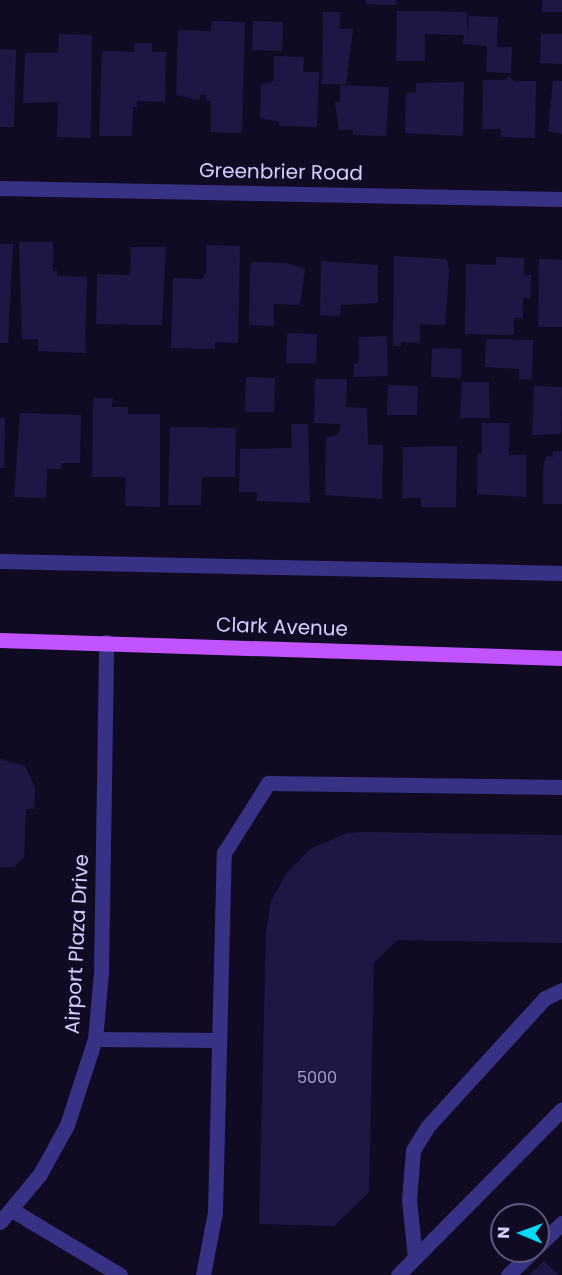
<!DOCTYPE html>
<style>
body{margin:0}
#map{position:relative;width:562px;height:1275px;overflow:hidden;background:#100b23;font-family:Poppins,sans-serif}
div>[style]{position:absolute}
.building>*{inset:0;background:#201645}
.minor>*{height:15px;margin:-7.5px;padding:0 7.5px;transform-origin:7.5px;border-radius:7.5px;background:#373286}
.major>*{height:15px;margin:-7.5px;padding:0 7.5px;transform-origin:7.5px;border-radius:7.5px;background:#c254ff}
span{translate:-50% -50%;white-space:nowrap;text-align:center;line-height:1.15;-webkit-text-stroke:4.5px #100b23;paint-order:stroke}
.number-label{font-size:16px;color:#a79fd0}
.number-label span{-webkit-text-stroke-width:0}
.street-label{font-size:20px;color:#d4cdff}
.north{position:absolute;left:490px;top:1203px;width:60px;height:60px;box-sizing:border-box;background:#100b23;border:2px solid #5e597b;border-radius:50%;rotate:271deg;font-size:16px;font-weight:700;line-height:24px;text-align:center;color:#d4cdff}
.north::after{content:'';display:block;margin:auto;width:21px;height:27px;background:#00daf8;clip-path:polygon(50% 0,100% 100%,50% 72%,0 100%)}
</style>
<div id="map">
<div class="building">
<i style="clip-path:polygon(366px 0,396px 0,396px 5px,366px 4px)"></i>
<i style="clip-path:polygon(542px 0,562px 0,562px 12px,542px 12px)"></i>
<i style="clip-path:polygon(397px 11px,467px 12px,467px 36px,469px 16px,498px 17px,497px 47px,512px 47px,511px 73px,486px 72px,487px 46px,463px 44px,464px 35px,425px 34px,425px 61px,396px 61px)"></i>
<i style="clip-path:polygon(323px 12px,340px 12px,340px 29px,353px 29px,346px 84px,322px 84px)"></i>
<i style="clip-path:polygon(212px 21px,245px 22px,242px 133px,211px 132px,211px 101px,206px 101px,206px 95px,200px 95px,200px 100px,176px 95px,178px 30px,211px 31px)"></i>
<i style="clip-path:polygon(253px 21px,283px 22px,282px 51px,252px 50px)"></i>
<i style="clip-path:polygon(59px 34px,92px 35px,91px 138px,57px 137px,58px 102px,23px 103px,25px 53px,58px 53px)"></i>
<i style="clip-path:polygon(541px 34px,562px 34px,562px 64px,540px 63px)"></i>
<i style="clip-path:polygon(134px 43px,152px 43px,152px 52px,166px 52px,165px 102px,137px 101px,137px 107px,133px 107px,132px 136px,99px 136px,102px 51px,134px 52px)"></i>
<i style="clip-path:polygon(0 49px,16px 50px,14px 127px,0 127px)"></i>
<i style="clip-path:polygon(274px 56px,304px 57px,303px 72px,319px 72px,317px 127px,279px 126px,279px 122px,260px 118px,261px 84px,274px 81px)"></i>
<i style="clip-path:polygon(509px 76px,514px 81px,536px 81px,535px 138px,501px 137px,501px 129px,482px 129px,483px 80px,505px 80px)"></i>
<i style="clip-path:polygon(553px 81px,562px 81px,562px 134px,548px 131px)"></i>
<i style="clip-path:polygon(464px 82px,463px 136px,405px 133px,406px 94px,416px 92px,416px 83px)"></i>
<i style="clip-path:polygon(340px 85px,389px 87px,386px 136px,353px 135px,353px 130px,339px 130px,335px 102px,340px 102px)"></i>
<i style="clip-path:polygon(19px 242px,53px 242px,53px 271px,57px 271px,57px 276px,87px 277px,85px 353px,38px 351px,38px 339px,22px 339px)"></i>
<i style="clip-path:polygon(0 244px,13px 244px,8px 343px,0 343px)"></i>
<i style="clip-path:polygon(206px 245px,240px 246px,238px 343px,215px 342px,215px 349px,171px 348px,173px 278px,202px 279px,206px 273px)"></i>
<i style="clip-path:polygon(131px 247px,166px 247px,162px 325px,96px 324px,97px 274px,130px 275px)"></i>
<i style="clip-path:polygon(394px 256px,447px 259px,449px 272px,445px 325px,420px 324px,420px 343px,401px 342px,401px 346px,393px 346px)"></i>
<i style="clip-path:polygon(496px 257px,524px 258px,524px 275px,531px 275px,531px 298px,523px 298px,523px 318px,514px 318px,514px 335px,465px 334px,466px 264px,496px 265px)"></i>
<i style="clip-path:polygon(539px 259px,562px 260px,562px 327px,538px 327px)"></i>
<i style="clip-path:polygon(321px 261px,378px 265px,378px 303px,341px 305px,340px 316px,320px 315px)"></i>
<i style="clip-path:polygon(254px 262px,287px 263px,305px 269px,300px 305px,274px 304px,274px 326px,249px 325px,250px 265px)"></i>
<i style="clip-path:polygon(287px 333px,317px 334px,316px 363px,286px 363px)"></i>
<i style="clip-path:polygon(387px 336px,388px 376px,354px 377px,354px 364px,359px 363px,359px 337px)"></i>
<i style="clip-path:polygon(486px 339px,533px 340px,532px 379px,519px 379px,519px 369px,485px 367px)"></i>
<i style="clip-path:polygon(432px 348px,461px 349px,461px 378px,431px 377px)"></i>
<i style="clip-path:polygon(246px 377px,275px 378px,274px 412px,245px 412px)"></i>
<i style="clip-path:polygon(315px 379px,347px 379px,346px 407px,367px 408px,368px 445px,383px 445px,382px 499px,325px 495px,326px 438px,339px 434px,341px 424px,314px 423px)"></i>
<i style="clip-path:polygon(462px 382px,489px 382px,490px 418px,460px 418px)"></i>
<i style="clip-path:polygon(388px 385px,418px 386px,417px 415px,387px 415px)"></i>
<i style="clip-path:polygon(534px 386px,562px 387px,561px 434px,532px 435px)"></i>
<i style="clip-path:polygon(93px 398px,113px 398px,112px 407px,128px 407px,128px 414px,160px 414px,160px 507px,125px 506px,126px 477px,92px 477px)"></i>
<i style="clip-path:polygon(20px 413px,81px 415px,80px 463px,61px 463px,61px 469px,47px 469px,46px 498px,14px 497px)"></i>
<i style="clip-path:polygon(0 418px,5px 418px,4px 468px,0 468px)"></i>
<i style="clip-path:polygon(482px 423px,509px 423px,509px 455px,526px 455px,526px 497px,477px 494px,477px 454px,482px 454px)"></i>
<i style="clip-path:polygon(291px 424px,308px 424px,310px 503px,257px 501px,257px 492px,239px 492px,240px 449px,292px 448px)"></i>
<i style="clip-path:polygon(170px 427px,236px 428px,235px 477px,202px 477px,201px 505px,168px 505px)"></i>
<i style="clip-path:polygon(457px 446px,456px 507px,421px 507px,421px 498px,402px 498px,403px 447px)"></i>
<i style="clip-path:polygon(553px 451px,562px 451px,562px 504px,543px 504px,543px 469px,546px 456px,553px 457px)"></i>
<i style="clip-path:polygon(0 759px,25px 766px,35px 787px,34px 809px,26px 809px,24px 857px,14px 867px,0 867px)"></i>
<i style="clip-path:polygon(362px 832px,562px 835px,562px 943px,397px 940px,374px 963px,369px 1192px,334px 1226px,259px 1224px,266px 933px,271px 901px,286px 874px,310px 849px,347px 833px)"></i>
<i style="clip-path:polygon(544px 1261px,558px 1275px,529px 1275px)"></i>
</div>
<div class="minor">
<i style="left:0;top:188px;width:562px;rotate:1.12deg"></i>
<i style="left:0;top:561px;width:562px;rotate:1.22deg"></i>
<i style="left:95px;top:1039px;width:124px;rotate:0.5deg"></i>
<i style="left:12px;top:1210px;width:126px;rotate:31deg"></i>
<i style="left:0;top:1222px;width:62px;rotate:-50.2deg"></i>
<i style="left:40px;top:1174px;width:56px;rotate:-61.1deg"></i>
<i style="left:67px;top:1125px;width:90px;rotate:-72deg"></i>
<i style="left:95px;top:1039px;width:66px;rotate:-84.8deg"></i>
<i style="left:101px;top:973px;width:331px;rotate:-89.1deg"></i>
<i style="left:538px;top:1246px;width:33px;rotate:-44deg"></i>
<i style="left:415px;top:1257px;width:57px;rotate:-96deg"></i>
<i style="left:409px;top:1200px;width:50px;rotate:-85.4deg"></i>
<i style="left:413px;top:1150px;width:28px;rotate:-58deg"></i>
<i style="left:428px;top:1126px;width:173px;rotate:-47.6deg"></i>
<i style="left:545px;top:998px;width:19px;rotate:-25deg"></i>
<i style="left:203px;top:1275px;width:64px;rotate:-79.2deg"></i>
<i style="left:215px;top:1212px;width:359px;rotate:-88.6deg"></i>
<i style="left:224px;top:853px;width:83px;rotate:-57.8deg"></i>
<i style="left:268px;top:783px;width:294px;rotate:0.8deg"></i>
<i style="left:398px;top:1275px;width:233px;rotate:-45.3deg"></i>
<i style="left:508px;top:1275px;width:35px;rotate:-44deg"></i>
</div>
<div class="major">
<i style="left:0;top:640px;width:562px;rotate:1.83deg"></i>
</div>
<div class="number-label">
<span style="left:317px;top:1078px">5000</span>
</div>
<div class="street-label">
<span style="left:281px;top:172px;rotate:1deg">Greenbrier Road</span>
<span style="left:282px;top:627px;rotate:2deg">Clark Avenue</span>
<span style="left:77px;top:944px;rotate:-87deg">Airport Plaza Drive</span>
</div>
<div class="north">N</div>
</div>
